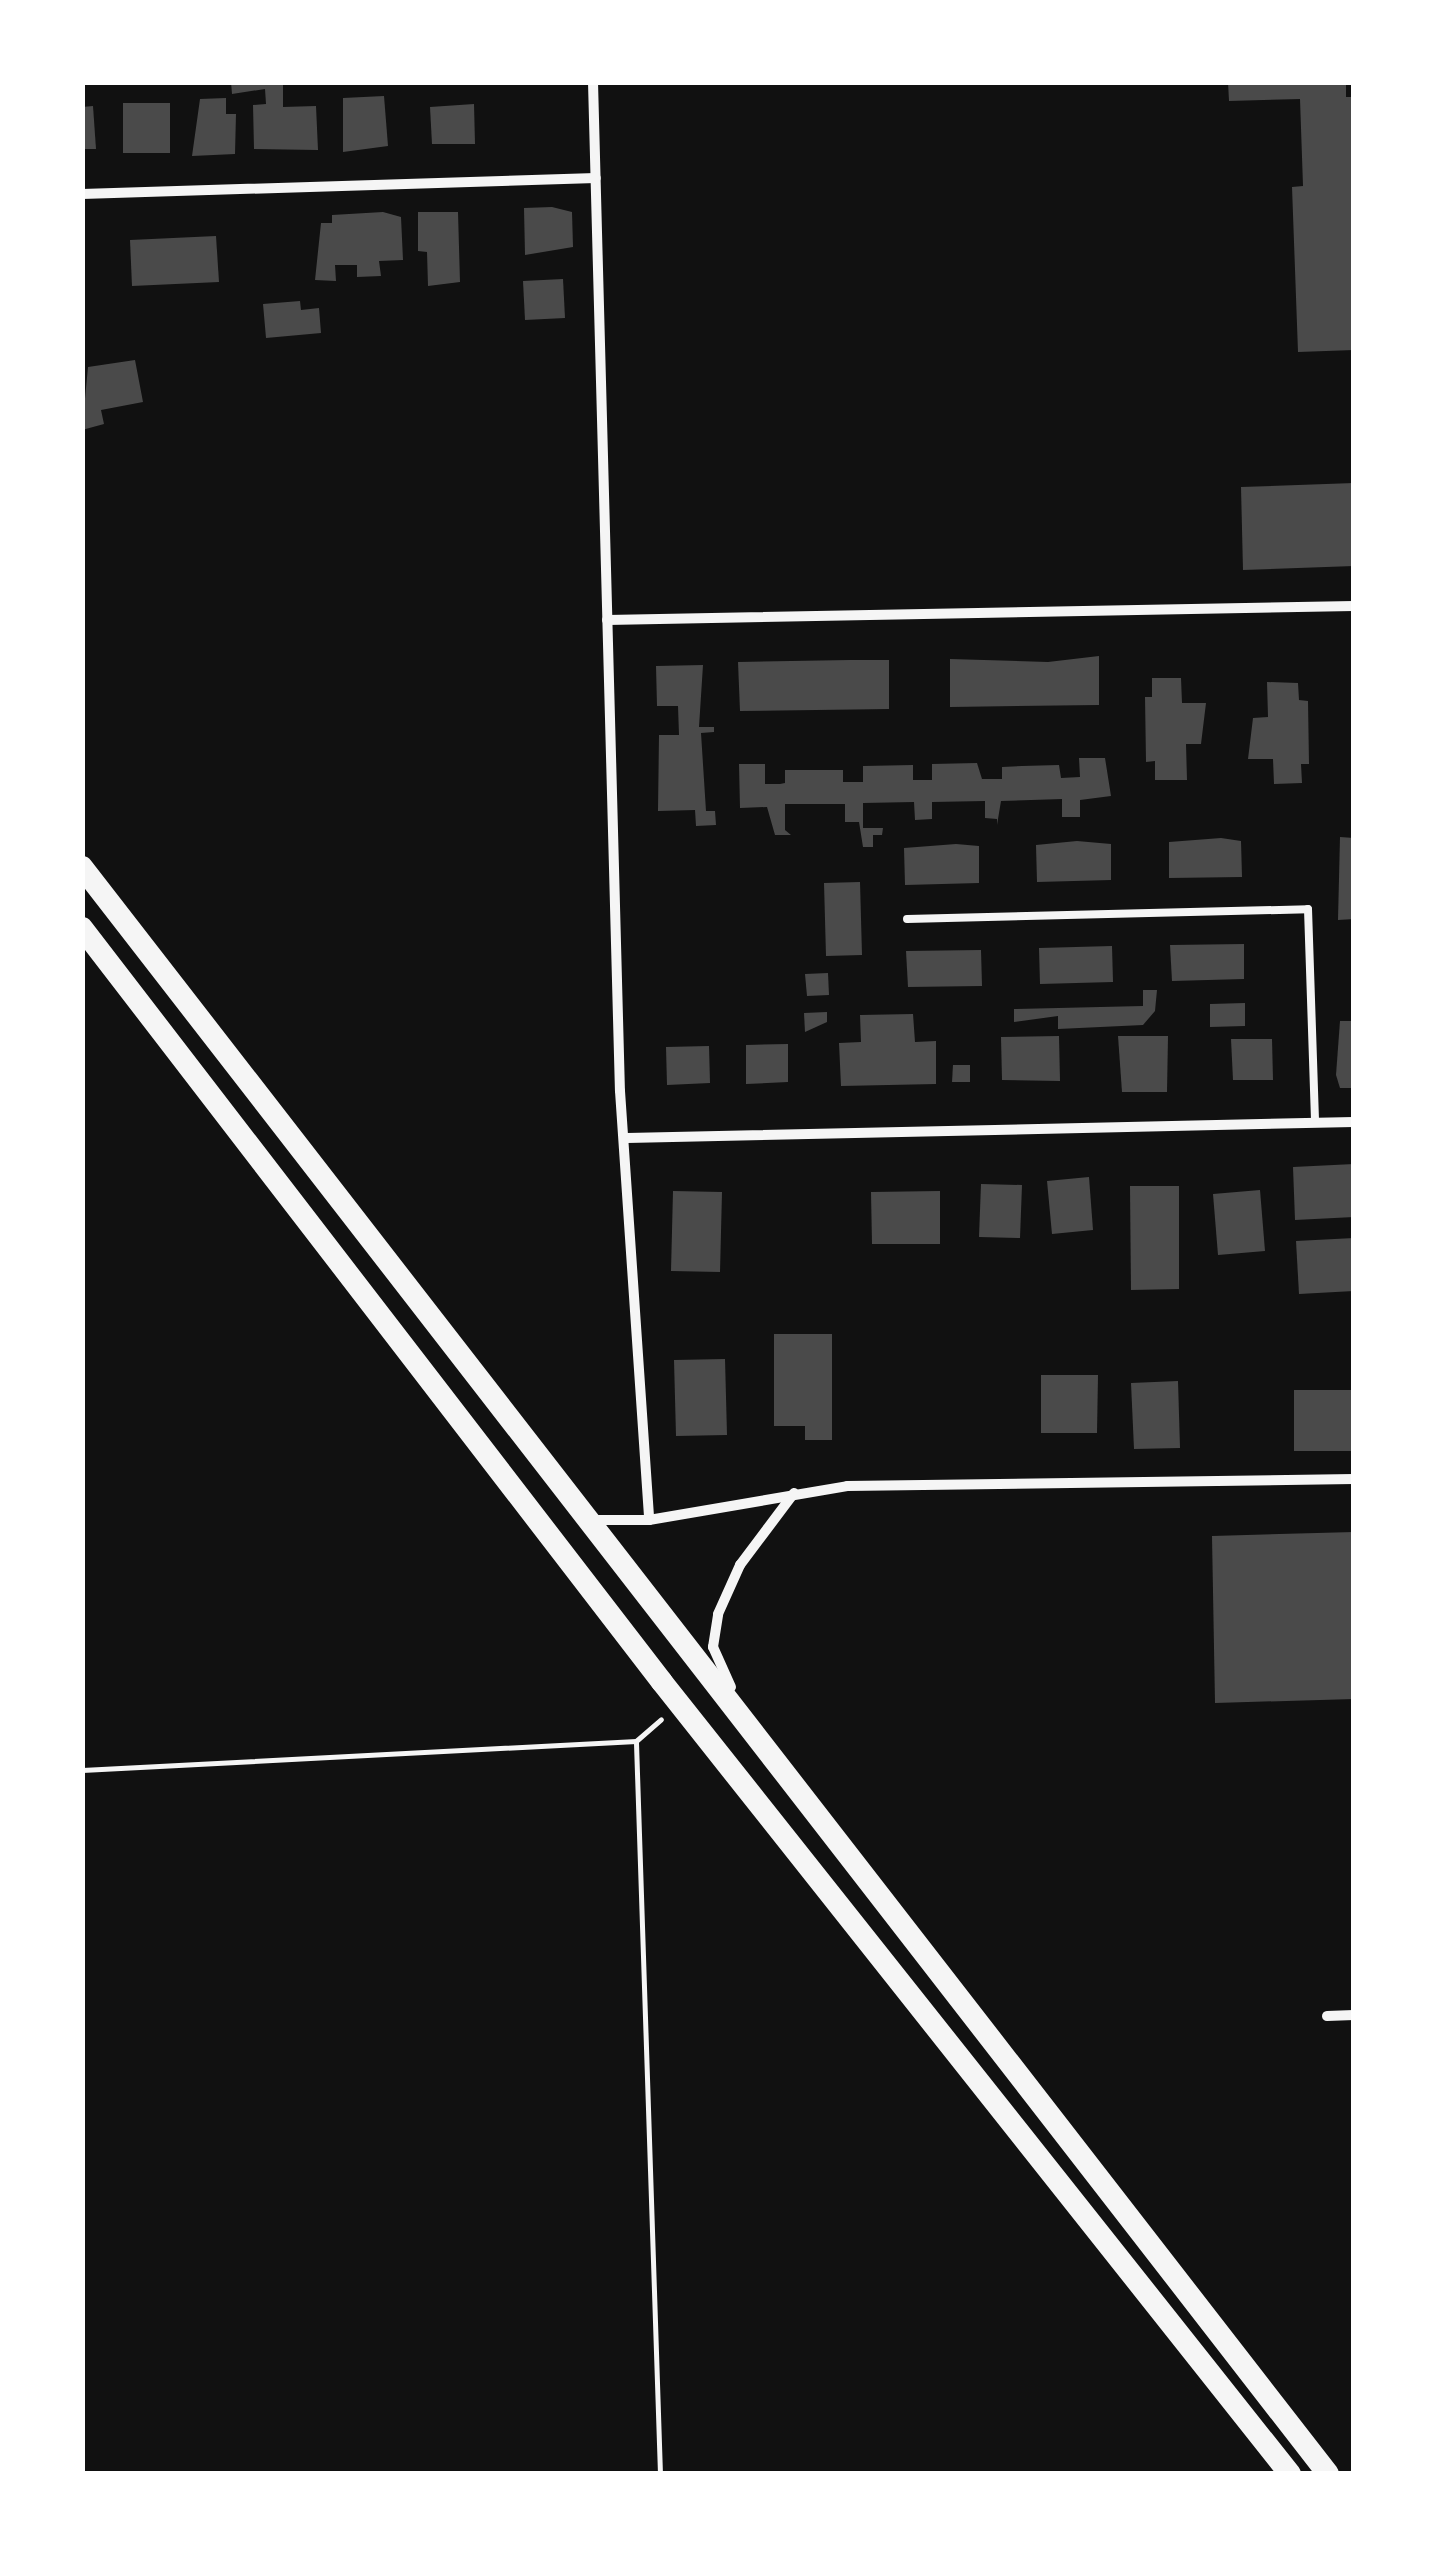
<!DOCTYPE html>
<style>
body{margin:0}
#map{position:relative;width:1436px;height:2556px;overflow:hidden;background:#111;font-family:Barlow,sans-serif}
div>[style]{position:absolute}
.building>*{inset:0;background:#4a4a4a}
.path>*{height:5px;margin:-2.5px;padding:0 2.5px;transform-origin:2.5px;border-radius:2.5px;background:#f5f5f5}
.service>*{height:8px;margin:-4px;padding:0 4px;transform-origin:4px;border-radius:4px;background:#f5f5f5}
.minor>*{height:10px;margin:-5px;padding:0 5px;transform-origin:5px;border-radius:5px;background:#f5f5f5}
.primary>*{height:22px;margin:-11px;padding:0 11px;transform-origin:11px;border-radius:11px;background:#f5f5f5}
span{translate:-50% -50%;white-space:nowrap;text-align:center;line-height:1.15;-webkit-text-stroke:8px #fff;paint-order:stroke}
.frame{position:absolute;inset:0;border:85px solid #fff;pointer-events:none}
</style>
<div id="map">
<div class="building">
<i style="clip-path:polygon(231px 82px,283px 82px,283px 107px,316px 106px,318px 150px,254px 149px,253px 105px,266px 104px,265px 89px,232px 94px)"></i>
<i style="clip-path:polygon(1228px 82px,1346px 82px,1346px 97px,1354px 97px,1354px 350px,1298px 352px,1292px 187px,1303px 186px,1300px 99px,1229px 101px)"></i>
<i style="clip-path:polygon(384px 96px,388px 146px,343px 152px,343px 98px)"></i>
<i style="clip-path:polygon(226px 98px,226px 114px,236px 114px,235px 154px,192px 156px,200px 99px)"></i>
<i style="clip-path:polygon(123px 103px,170px 103px,170px 153px,123px 153px)"></i>
<i style="clip-path:polygon(474px 104px,475px 144px,432px 144px,430px 107px)"></i>
<i style="clip-path:polygon(93px 106px,96px 149px,82px 149px,82px 107px)"></i>
<i style="clip-path:polygon(552px 207px,572px 212px,573px 247px,525px 255px,524px 208px)"></i>
<i style="clip-path:polygon(383px 212px,401px 217px,403px 260px,379px 261px,381px 276px,357px 277px,357px 265px,335px 265px,336px 281px,315px 280px,321px 223px,332px 223px,332px 215px)"></i>
<i style="clip-path:polygon(418px 212px,458px 212px,460px 282px,428px 286px,427px 252px,418px 251px)"></i>
<i style="clip-path:polygon(216px 236px,219px 282px,132px 286px,130px 240px)"></i>
<i style="clip-path:polygon(563px 279px,565px 318px,525px 320px,523px 281px)"></i>
<i style="clip-path:polygon(300px 301px,301px 310px,319px 308px,321px 333px,266px 338px,263px 304px)"></i>
<i style="clip-path:polygon(135px 360px,143px 402px,101px 410px,104px 424px,82px 430px,88px 367px)"></i>
<i style="clip-path:polygon(1354px 483px,1354px 566px,1243px 570px,1241px 487px)"></i>
<i style="clip-path:polygon(1099px 656px,1099px 705px,950px 707px,950px 659px,1048px 662px)"></i>
<i style="clip-path:polygon(850px 660px,889px 660px,889px 709px,740px 711px,738px 662px)"></i>
<i style="clip-path:polygon(703px 665px,699px 727px,714px 727px,714px 732px,701px 733px,706px 811px,715px 811px,716px 825px,696px 826px,695px 810px,658px 811px,659px 735px,679px 735px,678px 706px,657px 706px,656px 666px)"></i>
<i style="clip-path:polygon(1152px 678px,1181px 678px,1182px 703px,1206px 703px,1201px 744px,1186px 744px,1187px 780px,1155px 780px,1155px 761px,1146px 762px,1145px 697px,1152px 697px)"></i>
<i style="clip-path:polygon(1267px 682px,1298px 683px,1299px 700px,1308px 701px,1309px 764px,1301px 764px,1302px 783px,1274px 784px,1273px 759px,1248px 759px,1253px 718px,1268px 717px)"></i>
<i style="clip-path:polygon(1079px 758px,1105px 758px,1111px 796px,1080px 800px,1080px 817px,1062px 817px,1062px 799px,1001px 801px,997px 825px,997px 819px,985px 818px,985px 801px,932px 802px,932px 819px,915px 820px,914px 802px,863px 803px,863px 828px,883px 828px,882px 835px,873px 835px,873px 847px,863px 847px,859px 822px,845px 822px,845px 804px,785px 804px,785px 830px,791px 835px,775px 835px,767px 807px,740px 808px,739px 764px,765px 764px,765px 784px,780px 784px,785px 783px,785px 770px,843px 770px,843px 782px,863px 782px,863px 766px,913px 765px,913px 780px,932px 780px,932px 764px,977px 763px,982px 779px,1002px 779px,1002px 767px,1022px 766px,1059px 765px,1061px 778px,1080px 777px)"></i>
<i style="clip-path:polygon(1340px 837px,1354px 838px,1354px 919px,1338px 920px)"></i>
<i style="clip-path:polygon(1221px 838px,1241px 841px,1242px 877px,1169px 878px,1169px 842px)"></i>
<i style="clip-path:polygon(1077px 841px,1111px 844px,1111px 880px,1037px 882px,1036px 845px)"></i>
<i style="clip-path:polygon(956px 844px,979px 846px,979px 883px,905px 885px,904px 848px)"></i>
<i style="clip-path:polygon(860px 882px,862px 955px,826px 956px,824px 883px)"></i>
<i style="clip-path:polygon(1244px 944px,1244px 979px,1172px 981px,1170px 945px)"></i>
<i style="clip-path:polygon(1112px 946px,1113px 982px,1040px 984px,1039px 948px)"></i>
<i style="clip-path:polygon(981px 950px,982px 986px,908px 987px,906px 951px)"></i>
<i style="clip-path:polygon(828px 973px,829px 995px,807px 996px,805px 974px)"></i>
<i style="clip-path:polygon(1143px 990px,1157px 990px,1155px 1011px,1143px 1025px,1058px 1029px,1058px 1016px,1014px 1022px,1014px 1009px,1143px 1006px)"></i>
<i style="clip-path:polygon(1245px 1003px,1245px 1026px,1210px 1027px,1210px 1004px)"></i>
<i style="clip-path:polygon(827px 1012px,827px 1022px,805px 1032px,804px 1013px)"></i>
<i style="clip-path:polygon(913px 1014px,915px 1042px,936px 1041px,936px 1084px,841px 1086px,839px 1043px,861px 1042px,860px 1015px)"></i>
<i style="clip-path:polygon(1340px 1021px,1354px 1021px,1354px 1088px,1340px 1088px,1336px 1075px)"></i>
<i style="clip-path:polygon(1059px 1036px,1060px 1081px,1002px 1080px,1001px 1037px)"></i>
<i style="clip-path:polygon(1118px 1036px,1168px 1036px,1167px 1092px,1122px 1092px)"></i>
<i style="clip-path:polygon(1231px 1039px,1272px 1039px,1273px 1080px,1233px 1080px)"></i>
<i style="clip-path:polygon(788px 1044px,788px 1082px,746px 1084px,746px 1045px)"></i>
<i style="clip-path:polygon(709px 1046px,710px 1083px,667px 1085px,666px 1047px)"></i>
<i style="clip-path:polygon(953px 1065px,970px 1065px,970px 1082px,952px 1082px)"></i>
<i style="clip-path:polygon(1354px 1164px,1354px 1217px,1295px 1220px,1293px 1167px)"></i>
<i style="clip-path:polygon(1089px 1177px,1093px 1230px,1052px 1234px,1047px 1181px)"></i>
<i style="clip-path:polygon(981px 1184px,1022px 1185px,1020px 1238px,979px 1237px)"></i>
<i style="clip-path:polygon(1130px 1186px,1179px 1186px,1179px 1289px,1131px 1290px)"></i>
<i style="clip-path:polygon(1260px 1190px,1265px 1251px,1218px 1255px,1213px 1194px)"></i>
<i style="clip-path:polygon(673px 1191px,722px 1192px,720px 1272px,671px 1271px)"></i>
<i style="clip-path:polygon(940px 1191px,940px 1244px,872px 1244px,871px 1192px)"></i>
<i style="clip-path:polygon(1354px 1238px,1354px 1291px,1299px 1294px,1296px 1241px)"></i>
<i style="clip-path:polygon(774px 1334px,832px 1334px,832px 1440px,805px 1440px,805px 1426px,774px 1426px)"></i>
<i style="clip-path:polygon(725px 1359px,727px 1435px,676px 1436px,674px 1360px)"></i>
<i style="clip-path:polygon(1041px 1375px,1098px 1375px,1097px 1433px,1041px 1433px)"></i>
<i style="clip-path:polygon(1178px 1381px,1180px 1448px,1134px 1449px,1131px 1383px)"></i>
<i style="clip-path:polygon(1294px 1390px,1354px 1390px,1354px 1451px,1294px 1451px)"></i>
<i style="clip-path:polygon(1354px 1532px,1354px 1699px,1215px 1703px,1212px 1536px)"></i>
</div>
<div class="path">
<i style="left:82px;top:1770px;width:555px;rotate:-3deg"></i>
<i style="left:660px;top:2474px;width:733px;rotate:-91.88deg"></i>
<i style="left:636px;top:1741px;width:33px;rotate:-41deg"></i>
</div>
<div class="service">
<i style="left:907px;top:919px;width:401px;rotate:-1.4deg"></i>
<i style="left:1308px;top:909px;width:214px;rotate:88.1deg"></i>
</div>
<div class="minor">
<i style="left:593px;top:82px;width:1009px;rotate:88.47deg"></i>
<i style="left:620px;top:1091px;width:430px;rotate:86.1deg"></i>
<i style="left:82px;top:194px;width:514px;rotate:-1.78deg"></i>
<i style="left:607px;top:620px;width:747px;rotate:-1.07deg"></i>
<i style="left:627px;top:1138px;width:727px;rotate:-1.26deg"></i>
<i style="left:594px;top:1520px;width:55px"></i>
<i style="left:649px;top:1520px;width:201px;rotate:-9.7deg"></i>
<i style="left:847px;top:1486px;width:507px;rotate:-0.79deg"></i>
<i style="left:731px;top:1687px;width:44px;rotate:-114.2deg"></i>
<i style="left:713px;top:1647px;width:33px;rotate:-81deg"></i>
<i style="left:718px;top:1614px;width:54px;rotate:-65.8deg"></i>
<i style="left:740px;top:1565px;width:90px;rotate:-53.1deg"></i>
<i style="left:1327px;top:2016px;width:27px;rotate:-2deg"></i>
</div>
<div class="primary">
<i style="left:82px;top:867px;width:2033px;rotate:52.21deg"></i>
<i style="left:82px;top:928px;width:951px;rotate:52.43deg"></i>
<i style="left:662px;top:1682px;width:1011px;rotate:51.59deg"></i>
</div>
<div class="frame"></div>
</div>
